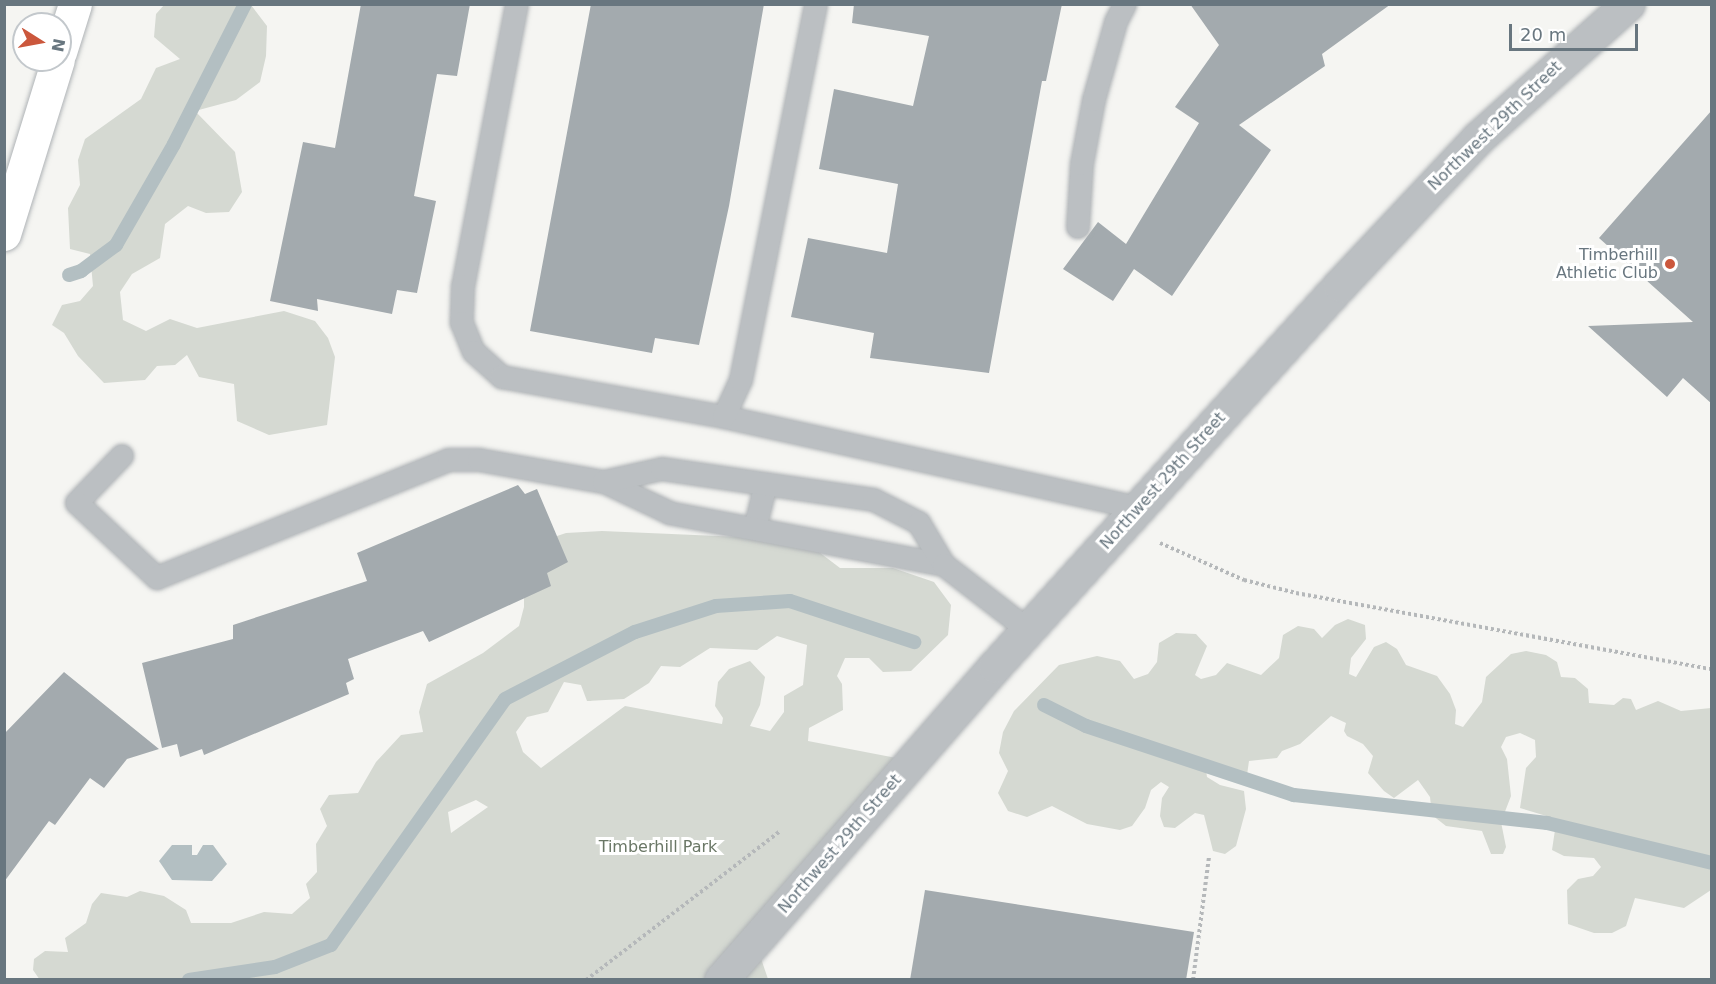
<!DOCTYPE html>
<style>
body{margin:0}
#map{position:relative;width:1716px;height:984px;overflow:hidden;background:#f5f5f2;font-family:"DejaVu Sans",sans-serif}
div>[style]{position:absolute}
.green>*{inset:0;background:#d5d9d2}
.water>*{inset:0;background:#b3bfc2}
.stream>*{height:14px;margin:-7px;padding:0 7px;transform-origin:7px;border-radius:7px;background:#b3bfc2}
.building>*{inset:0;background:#a3aaae}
.path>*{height:4px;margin-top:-2px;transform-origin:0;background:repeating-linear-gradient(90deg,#b5b8ba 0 3px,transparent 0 6px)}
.roads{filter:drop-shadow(0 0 2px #afb3b6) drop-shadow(0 0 2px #afb3b6)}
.service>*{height:22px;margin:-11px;padding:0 11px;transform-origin:11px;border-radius:11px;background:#bbbfc2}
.tertiary>*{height:33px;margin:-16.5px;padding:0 16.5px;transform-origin:16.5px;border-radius:16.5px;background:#bbbfc2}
.primary>*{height:33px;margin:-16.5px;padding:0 16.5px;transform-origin:16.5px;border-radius:16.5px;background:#fff}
.dots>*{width:16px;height:16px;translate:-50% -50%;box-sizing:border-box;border:3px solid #fff;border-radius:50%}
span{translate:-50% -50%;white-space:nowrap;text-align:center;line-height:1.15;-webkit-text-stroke:6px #fff;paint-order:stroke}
.street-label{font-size:16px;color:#68767f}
.poi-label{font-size:16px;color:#68767f}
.right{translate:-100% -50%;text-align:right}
.park-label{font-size:16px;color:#6a7766}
.frame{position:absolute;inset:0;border:6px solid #68767f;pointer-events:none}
.north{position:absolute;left:12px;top:12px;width:60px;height:60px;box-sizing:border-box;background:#fff;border:2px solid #c3c8cc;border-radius:50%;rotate:101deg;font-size:16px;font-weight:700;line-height:24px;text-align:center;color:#68767f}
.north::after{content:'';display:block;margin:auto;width:21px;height:27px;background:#cb573c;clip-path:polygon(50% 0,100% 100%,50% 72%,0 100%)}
.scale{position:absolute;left:1509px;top:24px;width:129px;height:27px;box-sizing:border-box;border:3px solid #68767f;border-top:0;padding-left:8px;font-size:18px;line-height:21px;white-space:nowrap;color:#68767f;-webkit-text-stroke:4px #fff;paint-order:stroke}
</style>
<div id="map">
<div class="green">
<i style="clip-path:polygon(164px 5px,251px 5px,267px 26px,266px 56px,260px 82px,236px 100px,195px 111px,235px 152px,242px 192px,229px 212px,206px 213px,188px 206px,165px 224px,160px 258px,132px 274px,120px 292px,123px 320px,146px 331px,170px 319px,197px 328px,284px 311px,315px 321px,328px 338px,335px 357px,327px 425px,269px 435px,237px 421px,234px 384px,199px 377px,187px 355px,175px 365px,157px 366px,145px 380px,104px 383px,78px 356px,64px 333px,52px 325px,62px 305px,80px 301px,93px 286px,90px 254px,70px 249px,68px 208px,80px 185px,78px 160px,85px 139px,141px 99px,156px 68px,180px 59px,154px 37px,156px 14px)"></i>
<i style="clip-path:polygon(evenodd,790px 530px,840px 568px,893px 568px,934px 582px,951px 605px,948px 635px,911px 671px,883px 672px,869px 658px,845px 658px,837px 676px,842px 684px,843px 710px,809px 728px,808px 741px,912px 761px,755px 941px,768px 979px,40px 980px,33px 970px,34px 959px,45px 951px,68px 952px,65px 938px,86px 923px,92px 904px,101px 893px,127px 897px,140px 891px,164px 896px,186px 910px,191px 923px,231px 923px,264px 912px,292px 914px,310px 898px,306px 884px,317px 872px,316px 844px,327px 826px,320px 809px,329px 795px,358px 793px,376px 762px,401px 735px,423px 732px,419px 712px,427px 684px,483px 653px,519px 626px,524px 607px,524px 568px,548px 539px,566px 533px,602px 531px,741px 537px,790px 530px,777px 636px,807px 645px,803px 685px,784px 696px,784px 712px,770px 731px,750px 726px,760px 705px,765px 677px,750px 661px,729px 669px,718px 682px,715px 706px,723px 718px,722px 724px,625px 706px,541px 768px,523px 752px,516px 732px,527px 717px,548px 712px,564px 682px,581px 685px,587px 701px,624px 699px,649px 683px,661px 666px,680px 667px,710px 648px,757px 650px,777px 636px,790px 530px,476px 800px,488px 807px,451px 833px,448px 812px,476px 800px)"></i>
<i style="clip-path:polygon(1348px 619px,1365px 625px,1366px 639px,1351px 658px,1349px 674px,1356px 677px,1374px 647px,1386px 642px,1397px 649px,1406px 665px,1437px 676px,1450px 694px,1456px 710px,1455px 724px,1463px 727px,1482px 702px,1486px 677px,1511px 654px,1526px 651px,1546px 655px,1557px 662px,1561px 677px,1575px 678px,1588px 689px,1589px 703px,1614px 705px,1623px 698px,1631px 699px,1636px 710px,1658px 701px,1681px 711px,1711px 708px,1711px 890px,1684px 908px,1635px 898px,1626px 926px,1612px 933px,1594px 933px,1568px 924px,1567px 890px,1578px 879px,1593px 876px,1601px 867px,1594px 858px,1564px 856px,1552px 850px,1555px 830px,1563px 821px,1520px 808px,1526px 768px,1536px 757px,1535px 740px,1520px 733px,1506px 737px,1501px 747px,1507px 759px,1511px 796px,1501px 822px,1506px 847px,1503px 854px,1491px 854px,1482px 831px,1446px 826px,1432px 815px,1430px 797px,1418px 780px,1394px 798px,1384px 791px,1368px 773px,1373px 756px,1363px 744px,1347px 736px,1344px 731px,1346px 723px,1331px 716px,1300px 744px,1282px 751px,1277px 758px,1249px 761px,1246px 782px,1242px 782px,1237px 772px,1212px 764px,1206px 770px,1207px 777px,1220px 785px,1244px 791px,1246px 809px,1236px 846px,1225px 854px,1213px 851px,1204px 815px,1195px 813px,1175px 828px,1164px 827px,1160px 816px,1162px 798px,1169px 787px,1161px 782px,1151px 790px,1145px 808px,1132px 826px,1120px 830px,1087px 824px,1052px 806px,1027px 817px,1008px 811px,998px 793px,1008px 771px,999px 753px,1003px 732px,1014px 711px,1059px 665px,1097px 656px,1120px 661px,1134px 679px,1148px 674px,1157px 662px,1159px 643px,1176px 633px,1196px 634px,1207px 646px,1195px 675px,1201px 679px,1216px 675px,1227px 663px,1261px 675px,1279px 658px,1283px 635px,1298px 626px,1314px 629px,1322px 638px,1335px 625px)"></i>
</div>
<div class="water">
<i style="clip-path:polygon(172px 845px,192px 845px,192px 855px,197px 855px,203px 845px,213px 845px,227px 864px,212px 881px,172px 880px,159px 861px)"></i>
</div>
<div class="stream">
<i style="left:69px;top:275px;width:13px;rotate:-18deg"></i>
<i style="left:81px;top:271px;width:44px;rotate:-36.6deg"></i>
<i style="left:116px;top:245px;width:116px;rotate:-60.1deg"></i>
<i style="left:174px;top:144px;width:157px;rotate:-63.1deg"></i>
<i style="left:1044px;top:705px;width:47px;rotate:26.6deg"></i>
<i style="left:1086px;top:726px;width:219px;rotate:18.4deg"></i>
<i style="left:1294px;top:795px;width:255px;rotate:6.3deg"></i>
<i style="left:1547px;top:823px;width:170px;rotate:13.6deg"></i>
<i style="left:189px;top:980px;width:87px;rotate:-8.6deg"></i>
<i style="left:275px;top:967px;width:60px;rotate:-21.4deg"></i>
<i style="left:331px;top:945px;width:301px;rotate:-54.7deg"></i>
<i style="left:505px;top:699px;width:146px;rotate:-27.3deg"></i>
<i style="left:635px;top:632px;width:85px;rotate:-17.8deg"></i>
<i style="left:716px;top:606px;width:74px;rotate:-3.9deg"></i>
<i style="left:790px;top:601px;width:131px;rotate:18.3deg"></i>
</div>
<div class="building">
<i style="clip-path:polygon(361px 4px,470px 4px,457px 76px,437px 74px,414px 196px,436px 201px,417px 293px,397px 290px,392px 314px,317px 299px,318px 311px,270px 301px,303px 142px,335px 148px)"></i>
<i style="clip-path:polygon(591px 4px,764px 4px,729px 206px,699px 345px,655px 338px,652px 353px,530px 331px)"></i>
<i style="clip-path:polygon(854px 4px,1062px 4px,1046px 81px,1042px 81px,989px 373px,870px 358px,874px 333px,791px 317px,808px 238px,887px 253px,898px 184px,819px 169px,834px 89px,913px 106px,929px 36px,852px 23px)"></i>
<i style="clip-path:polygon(1190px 4px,1391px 4px,1322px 54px,1325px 66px,1239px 125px,1271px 150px,1172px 296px,1134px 269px,1113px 301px,1063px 269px,1098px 222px,1126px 244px,1199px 123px,1175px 107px,1219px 45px)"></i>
<i style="clip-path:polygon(1712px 110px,1712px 404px,1683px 378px,1667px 397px,1588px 326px,1693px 322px,1599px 238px)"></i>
<i style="clip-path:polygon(518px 485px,525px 494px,537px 489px,568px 562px,547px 573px,551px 586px,429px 642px,423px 631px,348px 659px,354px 679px,346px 683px,349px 694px,204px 755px,202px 749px,180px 757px,177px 744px,162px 748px,142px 663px,233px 639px,233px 625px,367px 581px,357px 553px)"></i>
<i style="clip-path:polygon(64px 672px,159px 749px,127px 759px,104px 788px,90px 778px,55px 825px,49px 821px,4px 882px,4px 734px)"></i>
<i style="clip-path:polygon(925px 890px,1194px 932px,1186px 980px,910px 980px)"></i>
</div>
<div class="path">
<i style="left:1160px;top:543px;width:92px;rotate:23.8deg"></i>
<i style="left:1244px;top:580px;width:54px;rotate:14deg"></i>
<i style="left:1296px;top:593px;width:423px;rotate:10.4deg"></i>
<i style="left:586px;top:980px;width:245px;rotate:-37.5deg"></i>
<i style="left:1193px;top:980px;width:124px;rotate:-82.6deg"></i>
</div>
<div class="roads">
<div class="service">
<i style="left:517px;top:4px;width:287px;rotate:100.8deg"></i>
<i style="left:463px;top:286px;width:37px;rotate:92deg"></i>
<i style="left:462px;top:323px;width:31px;rotate:68deg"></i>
<i style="left:474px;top:352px;width:38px;rotate:42deg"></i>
<i style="left:502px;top:377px;width:226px;rotate:10.2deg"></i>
<i style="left:724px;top:417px;width:423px;rotate:12.4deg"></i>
<i style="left:1078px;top:227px;width:63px;rotate:-86.4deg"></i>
<i style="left:1082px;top:164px;width:65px;rotate:-79.4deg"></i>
<i style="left:1094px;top:100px;width:81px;rotate:-74.2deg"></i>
<i style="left:1116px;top:22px;width:20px;rotate:-63deg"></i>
<i style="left:724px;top:417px;width:41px;rotate:-65.3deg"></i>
<i style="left:741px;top:380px;width:383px;rotate:-78.7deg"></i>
<i style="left:122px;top:456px;width:65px;rotate:133.8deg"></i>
<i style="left:77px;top:503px;width:110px;rotate:43.2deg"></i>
<i style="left:157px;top:578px;width:315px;rotate:-22deg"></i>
<i style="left:449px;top:460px;width:30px"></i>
<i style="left:479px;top:460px;width:127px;rotate:10deg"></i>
<i style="left:755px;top:529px;width:46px;rotate:-76.3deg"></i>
<i style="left:944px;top:565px;width:279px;rotate:-169.3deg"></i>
<i style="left:670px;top:513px;width:73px;rotate:-154.8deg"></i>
<i style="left:604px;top:482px;width:59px;rotate:-12.6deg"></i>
<i style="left:662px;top:469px;width:214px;rotate:8.3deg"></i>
<i style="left:874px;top:500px;width:51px;rotate:27.1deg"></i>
<i style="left:919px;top:523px;width:49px;rotate:59.2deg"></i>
<i style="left:944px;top:565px;width:106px;rotate:37.7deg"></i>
</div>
<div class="tertiary">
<i style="left:721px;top:980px;width:417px;rotate:-48.9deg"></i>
<i style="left:995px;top:666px;width:514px;rotate:-47.84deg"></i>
<i style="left:1340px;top:285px;width:202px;rotate:-46.8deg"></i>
<i style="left:1478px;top:138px;width:201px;rotate:-41.8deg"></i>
</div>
<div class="primary">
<i style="left:60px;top:52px;width:50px;rotate:-72.6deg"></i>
<i style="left:4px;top:234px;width:182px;rotate:-72.8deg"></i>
</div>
</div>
<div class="dots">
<i style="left:1670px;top:264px;background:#cb573c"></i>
</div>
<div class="street-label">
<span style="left:1495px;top:126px;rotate:-44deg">Northwest 29th Street</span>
<span style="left:1163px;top:481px;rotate:-48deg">Northwest 29th Street</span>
<span style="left:840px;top:844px;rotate:-49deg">Northwest 29th Street</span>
</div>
<div class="poi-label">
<span class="right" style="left:1658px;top:264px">Timberhill<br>Athletic Club</span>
</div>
<div class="park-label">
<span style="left:658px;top:847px">Timberhill Park</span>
</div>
<div class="frame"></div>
<div class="north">N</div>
<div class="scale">20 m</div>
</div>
